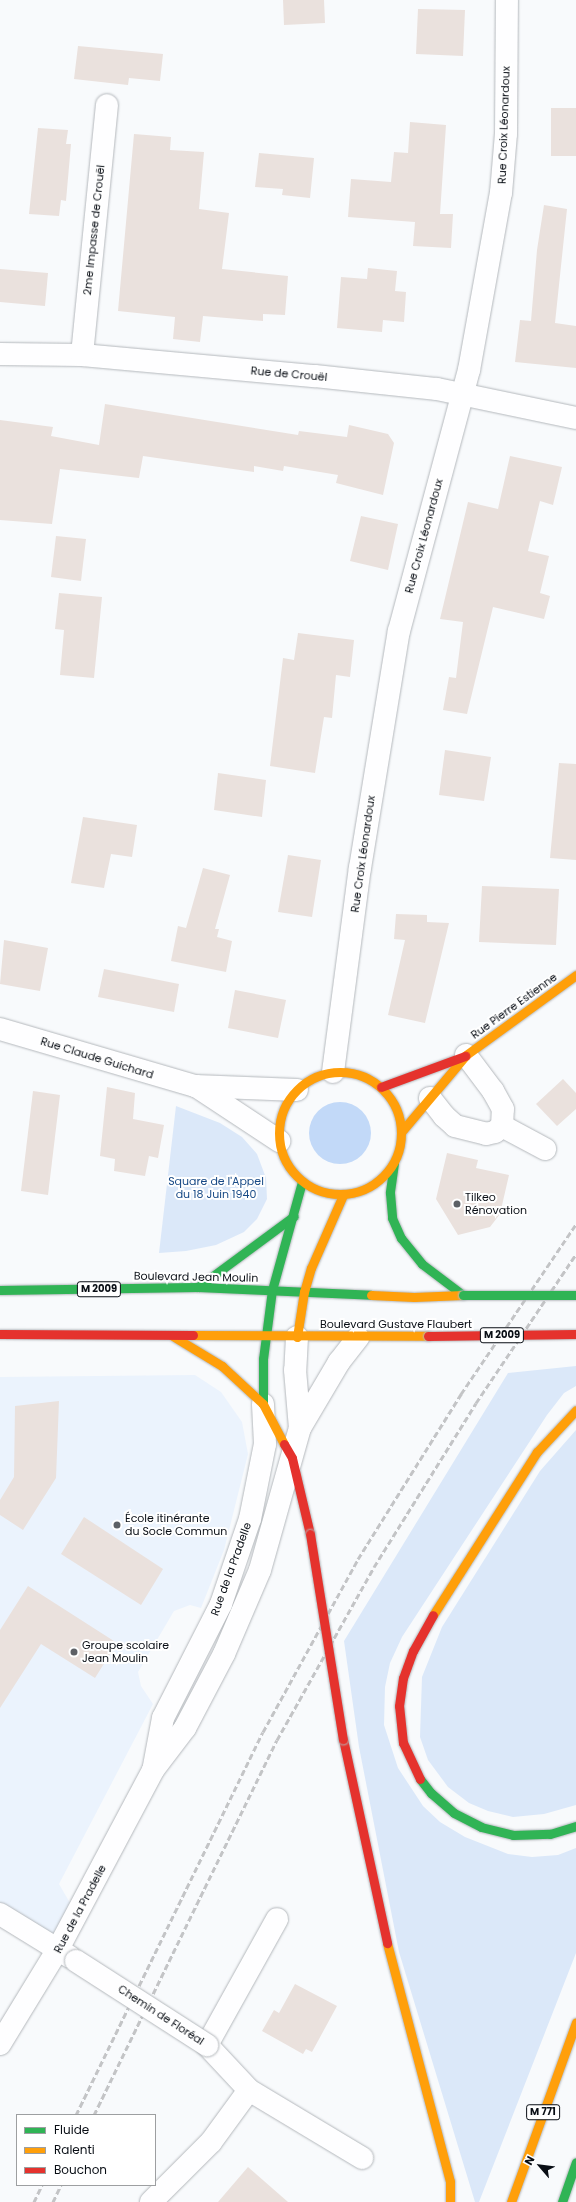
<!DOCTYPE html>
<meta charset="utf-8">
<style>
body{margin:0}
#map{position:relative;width:576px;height:2202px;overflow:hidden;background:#f8fafc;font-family:Poppins,sans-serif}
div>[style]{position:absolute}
.built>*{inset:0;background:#ebf3fd}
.green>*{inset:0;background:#dbe8f9}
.forest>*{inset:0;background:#c2d9f8}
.round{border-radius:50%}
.building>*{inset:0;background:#eae1dd}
.roads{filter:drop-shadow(0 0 1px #b4b8bc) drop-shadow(0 0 1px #b4b8bc)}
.street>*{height:22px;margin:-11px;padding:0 11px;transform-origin:11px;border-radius:11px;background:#fefeff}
.fast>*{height:9px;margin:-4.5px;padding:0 4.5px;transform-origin:4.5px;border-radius:4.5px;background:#30b455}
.slow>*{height:9px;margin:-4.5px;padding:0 4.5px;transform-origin:4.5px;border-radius:4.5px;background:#ff9f0a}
.slow>.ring{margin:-4.5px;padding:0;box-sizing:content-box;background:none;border:9px solid #ff9f0a;border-radius:50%}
.jam>*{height:9px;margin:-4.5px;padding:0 4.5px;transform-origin:4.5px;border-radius:4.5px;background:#e5322d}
.rail>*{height:3px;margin-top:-1.5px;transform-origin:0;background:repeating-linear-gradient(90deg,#c3c4c6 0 6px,transparent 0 9px)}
.bridges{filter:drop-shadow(0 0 1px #b4b8bc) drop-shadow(0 0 1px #b4b8bc)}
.street-bridge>*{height:22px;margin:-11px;padding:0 11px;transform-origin:11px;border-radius:11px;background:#fefeff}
.fast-bridge>*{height:9px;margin:-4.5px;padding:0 4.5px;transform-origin:4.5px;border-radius:4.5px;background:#30b455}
.jam-bridge>*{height:9px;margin:-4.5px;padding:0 4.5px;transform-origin:4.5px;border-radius:4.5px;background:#e5322d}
.dots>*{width:11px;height:11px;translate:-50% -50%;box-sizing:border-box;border:2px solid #fff;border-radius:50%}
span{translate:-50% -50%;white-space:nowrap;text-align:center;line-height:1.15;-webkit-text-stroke:4px #fff;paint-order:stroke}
.shield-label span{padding:1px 3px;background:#fff;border:1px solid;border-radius:3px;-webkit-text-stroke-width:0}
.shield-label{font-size:10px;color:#090e15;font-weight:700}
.street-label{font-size:11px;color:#090e15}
.park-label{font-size:11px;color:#184a86}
.poi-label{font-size:11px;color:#090e15}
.left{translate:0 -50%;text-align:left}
.legend{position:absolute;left:16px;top:2114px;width:140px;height:72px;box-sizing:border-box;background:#fff;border:1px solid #9d9fa1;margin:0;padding:5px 7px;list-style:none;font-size:12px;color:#090e15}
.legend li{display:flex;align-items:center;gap:8px;height:20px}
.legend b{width:20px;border:1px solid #9d9fa1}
.north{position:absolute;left:520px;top:2146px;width:40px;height:40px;-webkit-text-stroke:3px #fff;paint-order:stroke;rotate:298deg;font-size:11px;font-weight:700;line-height:16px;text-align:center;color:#090e15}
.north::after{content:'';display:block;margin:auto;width:14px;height:18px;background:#090e15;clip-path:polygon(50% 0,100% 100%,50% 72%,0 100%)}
</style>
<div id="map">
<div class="built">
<i style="clip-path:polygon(195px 1375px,221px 1392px,242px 1422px,248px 1454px,224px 1550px,201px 1608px,190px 1605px,174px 1611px,138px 1672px,141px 1686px,153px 1704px,59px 1884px,77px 1915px,58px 1949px,0 1912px,0 1377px)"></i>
</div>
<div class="green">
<i style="clip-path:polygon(176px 1106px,220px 1123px,242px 1137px,257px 1154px,266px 1178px,267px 1199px,257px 1219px,244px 1232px,216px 1245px,186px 1251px,159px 1253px)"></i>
<i style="clip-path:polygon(576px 1366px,576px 1386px,564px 1393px,547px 1415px,402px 1637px,390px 1663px,385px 1687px,384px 1725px,398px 1768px,423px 1806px,440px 1822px,465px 1837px,508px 1854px,532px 1857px,558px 1855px,576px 1848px,576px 1953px,479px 2202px,475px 2202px,399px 1952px,359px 1747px,344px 1641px,508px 1373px)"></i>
<i style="clip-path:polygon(576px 1430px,576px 1805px,544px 1814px,513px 1817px,488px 1811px,469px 1803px,448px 1787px,428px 1760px,420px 1737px,422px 1677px,442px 1627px,540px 1471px)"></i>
</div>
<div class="forest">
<i class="round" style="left:309px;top:1102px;width:62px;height:62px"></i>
</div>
<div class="building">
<i style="clip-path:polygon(283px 0,324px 0,325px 23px,284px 25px)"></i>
<i style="clip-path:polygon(418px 9px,465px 10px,463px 56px,416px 54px)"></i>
<i style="clip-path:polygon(78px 46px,163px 54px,160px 81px,129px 78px,128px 85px,74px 79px)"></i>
<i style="clip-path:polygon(551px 108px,576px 108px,576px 156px,551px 156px)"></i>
<i style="clip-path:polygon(410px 122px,446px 125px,440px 214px,453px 214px,451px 248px,413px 246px,415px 222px,348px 217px,351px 179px,391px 182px,394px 152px,408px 153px)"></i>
<i style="clip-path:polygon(38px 128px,68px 130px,66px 144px,71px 144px,66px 201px,61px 200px,59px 216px,29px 214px)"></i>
<i style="clip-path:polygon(134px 134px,171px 137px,170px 150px,204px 152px,199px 209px,229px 213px,222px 269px,288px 276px,285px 315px,263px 314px,263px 321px,203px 316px,200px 342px,173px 339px,175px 317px,118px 311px)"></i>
<i style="clip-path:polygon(259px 153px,314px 158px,310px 198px,282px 195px,283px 189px,255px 187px)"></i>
<i style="clip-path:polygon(544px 205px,567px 209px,555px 323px,576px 326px,576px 368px,515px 362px,520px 320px,531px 321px,537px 250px)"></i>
<i style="clip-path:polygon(368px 268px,397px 271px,395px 291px,406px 292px,404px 322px,383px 320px,382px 332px,337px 328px,341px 277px,367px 279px)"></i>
<i style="clip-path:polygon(0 269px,48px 273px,45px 306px,0 302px)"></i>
<i style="clip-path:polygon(105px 404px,298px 435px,299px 431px,347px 437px,349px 425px,388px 434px,394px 443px,383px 495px,336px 483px,338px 475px,284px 466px,283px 471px,254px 466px,254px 472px,143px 456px,139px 478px,60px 469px,52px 524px,0 520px,0 420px,53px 427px,51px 436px,99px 445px)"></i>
<i style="clip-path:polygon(510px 456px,562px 467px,553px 505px,540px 501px,528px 551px,549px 556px,540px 593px,550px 596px,544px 619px,493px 607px,467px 714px,443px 710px,449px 677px,456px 678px,463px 622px,440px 619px,468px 502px,498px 509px)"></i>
<i style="clip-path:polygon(361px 516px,398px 524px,388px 570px,350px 561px)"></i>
<i style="clip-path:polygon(56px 536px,86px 539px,81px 581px,51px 577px)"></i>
<i style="clip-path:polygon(59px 593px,102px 597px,94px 678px,60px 675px,64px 630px,55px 629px)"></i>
<i style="clip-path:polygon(298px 633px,354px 640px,350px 677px,336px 675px,332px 718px,324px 717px,315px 773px,270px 766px,283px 658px,294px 660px)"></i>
<i style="clip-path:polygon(445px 750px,491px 757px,484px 801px,439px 795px)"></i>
<i style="clip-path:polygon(559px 763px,576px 764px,576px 860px,550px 858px)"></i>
<i style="clip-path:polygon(218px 773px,266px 780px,262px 817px,214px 810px)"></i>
<i style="clip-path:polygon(83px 817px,137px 825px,132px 857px,111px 854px,104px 888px,71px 883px)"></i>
<i style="clip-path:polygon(288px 855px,321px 860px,312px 917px,278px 912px)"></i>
<i style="clip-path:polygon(203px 868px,230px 875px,215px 929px,219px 929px,217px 937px,232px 941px,226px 972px,171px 961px,178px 926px,186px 928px)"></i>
<i style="clip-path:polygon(482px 886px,559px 889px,556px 945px,479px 942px)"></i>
<i style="clip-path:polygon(396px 914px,427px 915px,427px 922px,449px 923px,425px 1023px,388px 1015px,405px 940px,394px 939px)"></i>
<i style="clip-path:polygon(4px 940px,48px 948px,40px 991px,0 984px)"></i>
<i style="clip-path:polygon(104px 969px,179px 984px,174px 1012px,98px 997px)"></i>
<i style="clip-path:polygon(235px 990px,286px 1000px,278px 1038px,228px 1028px)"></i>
<i style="clip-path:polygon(563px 1079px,576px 1093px,576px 1109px,557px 1126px,536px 1104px)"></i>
<i style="clip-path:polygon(107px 1087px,135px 1093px,133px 1119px,164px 1125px,158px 1158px,149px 1156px,145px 1176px,114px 1171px,115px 1159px,100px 1156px)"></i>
<i style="clip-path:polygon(33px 1091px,60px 1095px,48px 1195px,21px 1191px)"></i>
<i style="clip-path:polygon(447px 1153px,478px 1160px,476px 1168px,509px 1175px,500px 1214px,490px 1227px,458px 1235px,436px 1199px)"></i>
<i style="clip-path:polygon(59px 1401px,56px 1478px,23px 1530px,0 1515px,0 1500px,14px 1477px,15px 1406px)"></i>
<i style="clip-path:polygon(84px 1517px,163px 1569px,141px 1605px,61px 1554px)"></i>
<i style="clip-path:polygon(28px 1586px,117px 1643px,95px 1678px,41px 1644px,0 1708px,0 1630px)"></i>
<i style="clip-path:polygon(295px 1984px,337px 2006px,312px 2052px,306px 2049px,303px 2054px,262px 2031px,274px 2010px,279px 2013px)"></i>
<i style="clip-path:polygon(248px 2167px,288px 2202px,218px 2202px)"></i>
</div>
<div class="roads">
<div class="street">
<i style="left:0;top:354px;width:82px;rotate:0.7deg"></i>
<i style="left:82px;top:355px;width:234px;rotate:5.2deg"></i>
<i style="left:315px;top:376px;width:123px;rotate:6.1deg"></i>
<i style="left:437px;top:389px;width:142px;rotate:11.8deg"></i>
<i style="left:82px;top:355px;width:251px;rotate:-84.3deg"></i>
<i style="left:0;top:1029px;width:203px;rotate:16.3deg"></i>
<i style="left:195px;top:1086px;width:102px;rotate:2.2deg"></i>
<i style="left:333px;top:1072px;width:206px;rotate:-82.5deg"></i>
<i style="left:360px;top:868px;width:240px;rotate:-80.7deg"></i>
<i style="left:399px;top:631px;width:270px;rotate:-75deg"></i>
<i style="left:469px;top:370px;width:180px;rotate:-79.8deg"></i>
<i style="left:501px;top:193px;width:59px;rotate:-85.2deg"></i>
<i style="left:506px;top:134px;width:134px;rotate:-89.6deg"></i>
<i style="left:196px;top:1086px;width:100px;rotate:33.5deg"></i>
<i style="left:430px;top:1098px;width:23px;rotate:52deg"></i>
<i style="left:444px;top:1116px;width:15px;rotate:42deg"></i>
<i style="left:455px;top:1126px;width:32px;rotate:14deg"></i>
<i style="left:486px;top:1134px;width:9px;rotate:-13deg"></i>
<i style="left:495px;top:1132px;width:9px;rotate:-41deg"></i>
<i style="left:502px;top:1126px;width:17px;rotate:-87deg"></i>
<i style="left:503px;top:1109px;width:21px;rotate:-119deg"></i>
<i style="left:493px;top:1091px;width:45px;rotate:-126.9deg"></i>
<i style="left:502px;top:1126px;width:49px;rotate:28.1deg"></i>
<i style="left:297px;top:1337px;width:33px;rotate:93deg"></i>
<i style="left:295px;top:1370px;width:58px;rotate:85.1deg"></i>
<i style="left:154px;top:1766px;width:49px;rotate:-79.4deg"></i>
<i style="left:163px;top:1718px;width:128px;rotate:-63deg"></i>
<i style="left:221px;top:1604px;width:90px;rotate:-71.2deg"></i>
<i style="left:250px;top:1519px;width:76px;rotate:-78.7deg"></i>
<i style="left:265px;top:1444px;width:40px;rotate:-92.9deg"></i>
<i style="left:0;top:1914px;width:82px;rotate:31.6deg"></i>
<i style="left:0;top:2044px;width:111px;rotate:-58.6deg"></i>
<i style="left:58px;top:1949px;width:203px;rotate:-62deg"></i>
<i style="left:153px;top:1770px;width:53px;rotate:-52.7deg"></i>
<i style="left:185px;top:1728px;width:84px;rotate:-62.2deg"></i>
<i style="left:224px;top:1654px;width:91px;rotate:-66.8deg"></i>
<i style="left:260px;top:1570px;width:148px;rotate:-74.3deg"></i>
<i style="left:300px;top:1428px;width:77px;rotate:-59.4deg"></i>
<i style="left:339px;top:1362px;width:31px;rotate:-52deg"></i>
<i style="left:249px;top:2090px;width:132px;rotate:31deg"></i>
<i style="left:151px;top:2202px;width:85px;rotate:-45deg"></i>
<i style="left:211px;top:2142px;width:64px;rotate:-53.8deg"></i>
<i style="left:249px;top:2090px;width:62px;rotate:-133deg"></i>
<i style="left:207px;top:2045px;width:144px;rotate:-60.9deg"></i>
</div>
<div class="fast">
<i style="left:394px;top:1163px;width:30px;rotate:98deg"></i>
<i style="left:390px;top:1193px;width:25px;rotate:85deg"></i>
<i style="left:392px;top:1218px;width:22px;rotate:66deg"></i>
<i style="left:401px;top:1238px;width:33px;rotate:51deg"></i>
<i style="left:422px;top:1264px;width:51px;rotate:37.1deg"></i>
<i style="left:198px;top:1287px;width:119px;rotate:-36.5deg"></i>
<i style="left:0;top:1290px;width:198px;rotate:-0.9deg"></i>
<i style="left:198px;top:1287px;width:173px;rotate:2.6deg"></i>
<i style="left:263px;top:1404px;width:45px;rotate:-90deg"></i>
<i style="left:263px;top:1359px;width:70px;rotate:-82.6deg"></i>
<i style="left:272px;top:1290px;width:112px;rotate:-74.5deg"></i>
<i style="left:420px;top:1779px;width:18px;rotate:52deg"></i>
<i style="left:431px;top:1793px;width:30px;rotate:41deg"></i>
<i style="left:454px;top:1813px;width:30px;rotate:27deg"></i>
<i style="left:481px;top:1827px;width:33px;rotate:14deg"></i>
<i style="left:513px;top:1835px;width:37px;rotate:-2deg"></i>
<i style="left:550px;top:1834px;width:27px;rotate:-17deg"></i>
<i style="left:562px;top:2202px;width:42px;rotate:-70.7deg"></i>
</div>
<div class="slow">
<i class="ring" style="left:279px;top:1072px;width:113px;height:113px"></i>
<i style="left:402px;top:1131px;width:99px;rotate:-49.9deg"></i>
<i style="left:466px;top:1055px;width:136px;rotate:-36deg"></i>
<i style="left:371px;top:1295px;width:43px;rotate:2.7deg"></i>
<i style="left:414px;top:1297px;width:49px;rotate:-2.3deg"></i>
<i style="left:171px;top:1335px;width:60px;rotate:31.3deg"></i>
<i style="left:222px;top:1366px;width:56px;rotate:42.8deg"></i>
<i style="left:263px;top:1404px;width:45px;rotate:62.3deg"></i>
<i style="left:193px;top:1335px;width:235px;rotate:0.2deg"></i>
<i style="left:297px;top:1337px;width:46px;rotate:-81.2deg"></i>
<i style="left:304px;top:1292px;width:25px;rotate:-74deg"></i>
<i style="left:311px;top:1268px;width:80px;rotate:-66.3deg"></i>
<i style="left:433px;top:1615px;width:193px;rotate:-57.5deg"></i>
<i style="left:537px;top:1452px;width:57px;rotate:-47.1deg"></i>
<i style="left:387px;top:1943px;width:247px;rotate:75.2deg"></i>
<i style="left:450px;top:2182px;width:20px;rotate:90deg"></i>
<i style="left:511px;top:2202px;width:191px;rotate:-70.1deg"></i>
</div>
<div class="jam">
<i style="left:381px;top:1087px;width:90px;rotate:-20.3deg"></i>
<i style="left:0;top:1334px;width:193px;rotate:0.3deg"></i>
<i style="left:284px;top:1444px;width:16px;rotate:60deg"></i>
<i style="left:292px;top:1458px;width:78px;rotate:76.7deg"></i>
<i style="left:343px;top:1739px;width:209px;rotate:77.8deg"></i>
<i style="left:420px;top:1779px;width:40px;rotate:-115deg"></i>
<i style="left:403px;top:1743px;width:37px;rotate:-96deg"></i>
<i style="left:399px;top:1706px;width:28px;rotate:-82deg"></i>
<i style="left:403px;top:1678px;width:29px;rotate:-70deg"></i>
<i style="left:413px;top:1651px;width:41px;rotate:-60.9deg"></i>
</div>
</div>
<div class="rail">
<i style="left:76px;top:2115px;width:426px;rotate:-64deg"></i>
<i style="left:263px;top:1732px;width:197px;rotate:-61.2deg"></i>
<i style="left:358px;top:1559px;width:195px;rotate:-58deg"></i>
<i style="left:461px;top:1394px;width:205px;rotate:-55.9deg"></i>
<i style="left:94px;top:2115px;width:417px;rotate:-64deg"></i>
<i style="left:277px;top:1740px;width:198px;rotate:-60.7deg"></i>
<i style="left:374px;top:1567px;width:193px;rotate:-58.1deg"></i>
<i style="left:476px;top:1403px;width:179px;rotate:-56.1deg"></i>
<i style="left:34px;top:2202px;width:19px;rotate:-65deg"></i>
<i style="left:53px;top:2202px;width:19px;rotate:-65deg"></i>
</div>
<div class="bridges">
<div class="street-bridge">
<i style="left:76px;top:1961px;width:156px;rotate:32.7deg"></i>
</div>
<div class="fast-bridge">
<i style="left:463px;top:1295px;width:113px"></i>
</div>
<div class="jam-bridge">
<i style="left:428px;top:1336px;width:148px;rotate:-0.8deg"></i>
<i style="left:310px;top:1534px;width:208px;rotate:80.9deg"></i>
</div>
</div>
<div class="dots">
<i style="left:457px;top:1204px;background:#5d6166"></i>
<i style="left:117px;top:1525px;background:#5d6166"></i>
<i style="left:74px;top:1652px;background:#5d6166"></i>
</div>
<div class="shield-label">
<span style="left:99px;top:1289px">M 2009</span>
<span style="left:502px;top:1335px">M 2009</span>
<span style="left:543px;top:2112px">M 771</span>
</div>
<div class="street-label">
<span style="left:504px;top:125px;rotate:-88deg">Rue Croix Léonardoux</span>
<span style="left:94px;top:230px;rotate:-84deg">2me Impasse de Crouël</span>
<span style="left:289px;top:374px;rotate:5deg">Rue de Crouël</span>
<span style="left:424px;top:536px;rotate:-75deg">Rue Croix Léonardoux</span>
<span style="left:363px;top:854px;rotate:-82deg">Rue Croix Léonardoux</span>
<span style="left:514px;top:1006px;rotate:-36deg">Rue Pierre Estienne</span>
<span style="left:97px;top:1058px;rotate:17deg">Rue Claude Guichard</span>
<span style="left:196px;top:1277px;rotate:1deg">Boulevard Jean Moulin</span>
<span style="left:396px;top:1324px">Boulevard Gustave Flaubert</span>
<span style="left:231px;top:1569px;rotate:-70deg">Rue de la Pradelle</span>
<span style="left:80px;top:1909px;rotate:-62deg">Rue de la Pradelle</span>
<span style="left:161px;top:2015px;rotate:33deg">Chemin de Floréal</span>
</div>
<div class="park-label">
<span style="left:216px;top:1188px">Square de l'Appel<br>du 18 Juin 1940</span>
</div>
<div class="poi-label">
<span class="left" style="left:465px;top:1204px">Tilkeo<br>Rénovation</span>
<span class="left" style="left:125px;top:1525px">École itinérante<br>du Socle Commun</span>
<span class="left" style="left:82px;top:1652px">Groupe scolaire<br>Jean Moulin</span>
</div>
<ul class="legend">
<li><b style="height:5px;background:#30b455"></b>Fluide</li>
<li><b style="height:5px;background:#ff9f0a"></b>Ralenti</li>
<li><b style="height:5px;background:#e5322d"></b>Bouchon</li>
</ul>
<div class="north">N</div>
</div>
